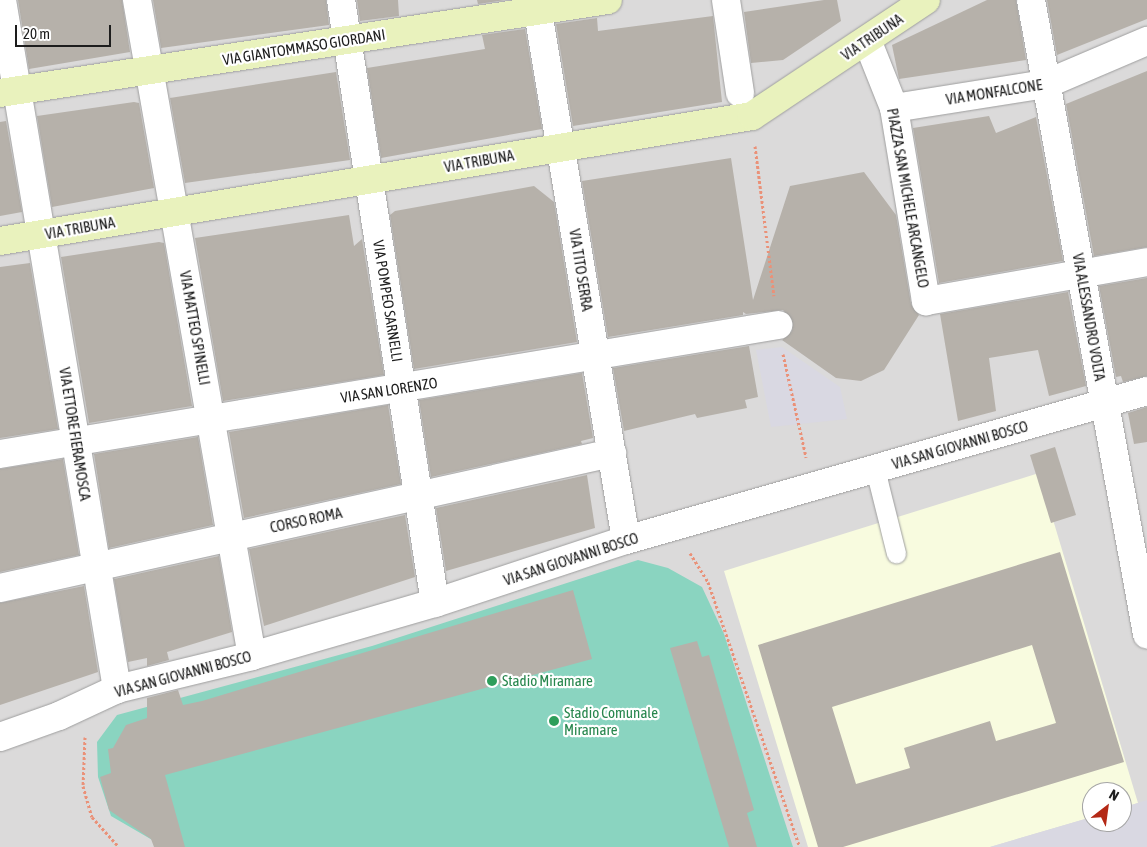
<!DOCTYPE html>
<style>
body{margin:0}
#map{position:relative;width:1147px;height:847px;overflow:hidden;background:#edebe4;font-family:"Asap Condensed",sans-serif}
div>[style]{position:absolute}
.residential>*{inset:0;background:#dbdada}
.education>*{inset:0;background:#f8fbdf}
.pitch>*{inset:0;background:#8ad4c0}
.plaza>*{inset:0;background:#d9d8e2}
.building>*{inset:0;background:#b6b1aa}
.path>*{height:3px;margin-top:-1.5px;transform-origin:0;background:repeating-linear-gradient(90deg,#ea9178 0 2.5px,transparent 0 5px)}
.roads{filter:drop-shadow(0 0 1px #9e9e9e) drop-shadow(0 0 1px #9e9e9e)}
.service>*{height:19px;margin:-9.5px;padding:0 9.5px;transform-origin:9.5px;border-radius:9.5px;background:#fff}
.minor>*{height:28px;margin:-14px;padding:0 14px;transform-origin:14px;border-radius:14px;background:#fff}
.secondary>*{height:28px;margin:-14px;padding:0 14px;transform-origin:14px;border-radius:14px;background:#e9f2bd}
.dots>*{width:14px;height:14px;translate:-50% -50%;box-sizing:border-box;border:2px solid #fff;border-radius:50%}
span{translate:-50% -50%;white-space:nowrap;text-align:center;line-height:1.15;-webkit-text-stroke:4.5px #fff;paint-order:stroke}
.street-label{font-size:15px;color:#1d1d1d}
.leisure-label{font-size:15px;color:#27864d}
.left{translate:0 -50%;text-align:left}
.north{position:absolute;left:1082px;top:782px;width:50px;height:50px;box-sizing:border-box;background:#fff;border:1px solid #a5a5a5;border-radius:50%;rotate:30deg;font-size:14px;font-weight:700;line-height:20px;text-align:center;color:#1d1d1d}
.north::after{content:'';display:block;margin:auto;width:18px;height:22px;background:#b42916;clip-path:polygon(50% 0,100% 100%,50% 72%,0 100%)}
.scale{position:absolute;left:15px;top:25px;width:96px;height:22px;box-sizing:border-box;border:2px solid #1d1d1d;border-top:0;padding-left:6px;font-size:15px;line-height:18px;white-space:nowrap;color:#1d1d1d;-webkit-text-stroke:4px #fff;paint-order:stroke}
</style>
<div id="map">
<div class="residential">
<i style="clip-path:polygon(evenodd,0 0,1147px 0,1147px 847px,0 847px,0 0,1092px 792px,1122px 792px,1122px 822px,1092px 822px,1092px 792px)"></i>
</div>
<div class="education">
<i style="clip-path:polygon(1039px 473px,1138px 803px,1122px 808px,1122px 792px,1092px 792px,1092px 817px,990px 847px,808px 847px,724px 571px)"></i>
</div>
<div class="pitch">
<i style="clip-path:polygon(638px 560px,668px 568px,702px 587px,724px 634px,793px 847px,156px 847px,154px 841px,111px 816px,98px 777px,97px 742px,117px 715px,372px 646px)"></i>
</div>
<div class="plaza">
<i style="clip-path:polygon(782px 347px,840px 387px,847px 419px,771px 427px,756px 350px)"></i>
<i style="clip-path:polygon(1147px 800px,1147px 847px,990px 847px,1092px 817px,1092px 822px,1122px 822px,1122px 808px)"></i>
</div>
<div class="building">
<i style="clip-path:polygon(18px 0,122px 0,130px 52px,29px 69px)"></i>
<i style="clip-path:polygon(153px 0,326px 0,329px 25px,161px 48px)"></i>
<i style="clip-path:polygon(357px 0,398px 0,399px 16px,360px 21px)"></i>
<i style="clip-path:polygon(477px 0,505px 0,478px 4px)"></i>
<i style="clip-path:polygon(824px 0,837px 0,841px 21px,783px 60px,751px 63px,744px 12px)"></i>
<i style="clip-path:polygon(987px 0,1016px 0,1026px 60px,899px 79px,892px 45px)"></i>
<i style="clip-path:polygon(1047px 0,1147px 0,1147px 19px,1057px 55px)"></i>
<i style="clip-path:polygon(713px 16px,722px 102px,573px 126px,556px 24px,597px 18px,598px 31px)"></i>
<i style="clip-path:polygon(525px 29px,542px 129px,381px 158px,367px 68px,485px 49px,482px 35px)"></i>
<i style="clip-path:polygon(1147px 71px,1147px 247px,1094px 256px,1066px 104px)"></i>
<i style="clip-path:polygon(336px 72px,350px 160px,185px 183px,170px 98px)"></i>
<i style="clip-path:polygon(134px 102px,139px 103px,154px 188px,52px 207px,37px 116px)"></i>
<i style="clip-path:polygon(989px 116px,996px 133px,1036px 117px,1063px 261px,939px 283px,913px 128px)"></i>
<i style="clip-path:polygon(6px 121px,22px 212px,0 216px,0 122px)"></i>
<i style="clip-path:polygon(731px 158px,753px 300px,790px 186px,864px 172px,896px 215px,911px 304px,919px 315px,884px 370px,861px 381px,836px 378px,782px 340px,792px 331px,793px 323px,783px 310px,746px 314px,743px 312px,743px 315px,608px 337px,582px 181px)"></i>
<i style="clip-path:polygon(534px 186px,554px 202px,577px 342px,414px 369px,390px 215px,395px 211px)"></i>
<i style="clip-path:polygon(349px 215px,354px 246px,362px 239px,384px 375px,223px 401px,195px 238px)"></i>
<i style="clip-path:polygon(159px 242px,164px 243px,192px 406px,89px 423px,61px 257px)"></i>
<i style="clip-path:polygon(30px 263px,58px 429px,0 438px,0 267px)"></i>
<i style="clip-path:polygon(1147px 278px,1147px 376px,1123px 382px,1121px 376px,1116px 377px,1099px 286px)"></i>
<i style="clip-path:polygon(1068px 292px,1086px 386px,1049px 396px,1038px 350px,989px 358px,996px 411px,958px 421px,940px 314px)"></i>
<i style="clip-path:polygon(749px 346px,758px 397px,745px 400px,747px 408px,697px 418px,695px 414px,624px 431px,613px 368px)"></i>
<i style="clip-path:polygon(582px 373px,593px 438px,581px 441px,582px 444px,431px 477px,419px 400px)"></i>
<i style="clip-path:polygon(388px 405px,401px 484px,244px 518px,229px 432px)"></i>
<i style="clip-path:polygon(1147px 407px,1147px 442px,1134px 444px,1128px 413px)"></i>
<i style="clip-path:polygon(198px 437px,213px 525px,109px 548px,94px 454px)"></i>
<i style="clip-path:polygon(1055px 447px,1076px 515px,1051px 523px,1030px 455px)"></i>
<i style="clip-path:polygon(63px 459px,79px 555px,0 572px,0 469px)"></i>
<i style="clip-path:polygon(587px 475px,595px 528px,446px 571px,436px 508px)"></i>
<i style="clip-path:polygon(405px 515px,415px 577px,264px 626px,249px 549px)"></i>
<i style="clip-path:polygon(evenodd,1060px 552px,1124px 762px,843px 847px,818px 847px,758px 645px,1060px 552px,1032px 645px,1056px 723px,996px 741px,990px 721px,904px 748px,910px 768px,856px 784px,832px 707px,1032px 645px)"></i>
<i style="clip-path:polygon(219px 556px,232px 632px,167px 652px,169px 660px,147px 666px,147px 658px,128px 662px,114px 579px)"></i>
<i style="clip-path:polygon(84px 586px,98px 672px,0 705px,0 603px)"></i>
<i style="clip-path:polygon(573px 590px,592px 659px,165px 775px,185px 847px,154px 847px,151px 839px,109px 810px,100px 777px,111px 773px,108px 749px,113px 748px,126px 725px,147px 718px,147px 698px,178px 690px,183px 705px,202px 701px)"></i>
<i style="clip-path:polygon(697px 641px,702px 657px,709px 655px,754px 810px,747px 813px,757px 847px,729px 847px,670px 648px)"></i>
</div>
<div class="path">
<i style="left:755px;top:146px;width:151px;rotate:82.8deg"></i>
<i style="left:783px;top:354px;width:106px;rotate:77.4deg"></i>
<i style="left:690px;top:553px;width:34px;rotate:58deg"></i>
<i style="left:708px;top:582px;width:281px;rotate:70.9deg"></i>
<i style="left:85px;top:737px;width:49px;rotate:92.3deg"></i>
<i style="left:83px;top:786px;width:32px;rotate:74deg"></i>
<i style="left:92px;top:817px;width:40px;rotate:48deg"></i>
</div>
<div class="roads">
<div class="service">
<i style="left:875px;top:469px;width:87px;rotate:76deg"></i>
</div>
<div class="minor">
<i style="left:2px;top:0;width:699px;rotate:80.52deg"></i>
<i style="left:137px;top:0;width:666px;rotate:80.06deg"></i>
<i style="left:341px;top:0;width:610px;rotate:81.14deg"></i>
<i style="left:536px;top:0;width:547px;rotate:80.54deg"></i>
<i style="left:726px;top:0;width:94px;rotate:81.4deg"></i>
<i style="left:1031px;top:0;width:645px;rotate:79.63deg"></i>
<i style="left:867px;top:40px;width:73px;rotate:68.3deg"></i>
<i style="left:894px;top:108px;width:196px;rotate:80.6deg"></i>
<i style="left:926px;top:301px;width:224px;rotate:-10deg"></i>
<i style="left:894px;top:108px;width:154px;rotate:-9deg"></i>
<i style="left:1046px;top:84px;width:110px;rotate:-23.1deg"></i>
<i style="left:0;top:454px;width:789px;rotate:-9.41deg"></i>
<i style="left:0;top:588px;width:627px;rotate:-12.44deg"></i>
<i style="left:0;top:737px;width:63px;rotate:-19.6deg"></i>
<i style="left:59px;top:716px;width:64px;rotate:-25deg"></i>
<i style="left:117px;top:689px;width:139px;rotate:-13.7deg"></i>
<i style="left:252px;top:656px;width:191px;rotate:-16.2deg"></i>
<i style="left:435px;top:603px;width:201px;rotate:-18.3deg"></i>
<i style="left:626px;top:540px;width:542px;rotate:-15.96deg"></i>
</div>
<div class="secondary">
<i style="left:0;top:93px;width:615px;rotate:-8.7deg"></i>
<i style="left:0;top:241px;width:762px;rotate:-9.44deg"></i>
<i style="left:752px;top:116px;width:209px;rotate:-33.7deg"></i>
</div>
</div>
<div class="dots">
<i style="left:492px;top:681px;background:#2e9e5b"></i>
<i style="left:554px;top:721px;background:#2e9e5b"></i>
</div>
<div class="street-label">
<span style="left:872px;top:37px;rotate:-34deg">VIA TRIBUNA</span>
<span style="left:304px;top:47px;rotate:-9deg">VIA GIANTOMMASO GIORDANI</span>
<span style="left:994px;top:92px;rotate:-9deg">VIA MONFALCONE</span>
<span style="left:479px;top:161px;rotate:-10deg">VIA TRIBUNA</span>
<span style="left:908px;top:198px;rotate:80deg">PIAZZA SAN MICHELE ARCANGELO</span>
<span style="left:80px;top:228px;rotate:-10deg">VIA TRIBUNA</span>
<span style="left:581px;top:270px;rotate:81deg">VIA TITO SERRA</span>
<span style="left:388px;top:301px;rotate:81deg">VIA POMPEO SARNELLI</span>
<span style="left:1089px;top:317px;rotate:80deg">VIA ALESSANDRO VOLTA</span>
<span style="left:195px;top:328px;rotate:80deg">VIA MATTEO SPINELLI</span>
<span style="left:389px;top:390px;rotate:-9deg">VIA SAN LORENZO</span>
<span style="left:75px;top:434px;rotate:81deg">VIA ETTORE FIERAMOSCA</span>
<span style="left:960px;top:445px;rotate:-16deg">VIA SAN GIOVANNI BOSCO</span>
<span style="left:306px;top:520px;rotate:-12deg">CORSO ROMA</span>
<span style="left:571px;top:559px;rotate:-18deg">VIA SAN GIOVANNI BOSCO</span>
<span style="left:183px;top:674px;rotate:-15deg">VIA SAN GIOVANNI BOSCO</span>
</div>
<div class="leisure-label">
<span class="left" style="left:502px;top:681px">Stadio Miramare</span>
<span class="left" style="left:564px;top:721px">Stadio Comunale<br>Miramare</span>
</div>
<div class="north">N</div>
<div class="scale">20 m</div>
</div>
